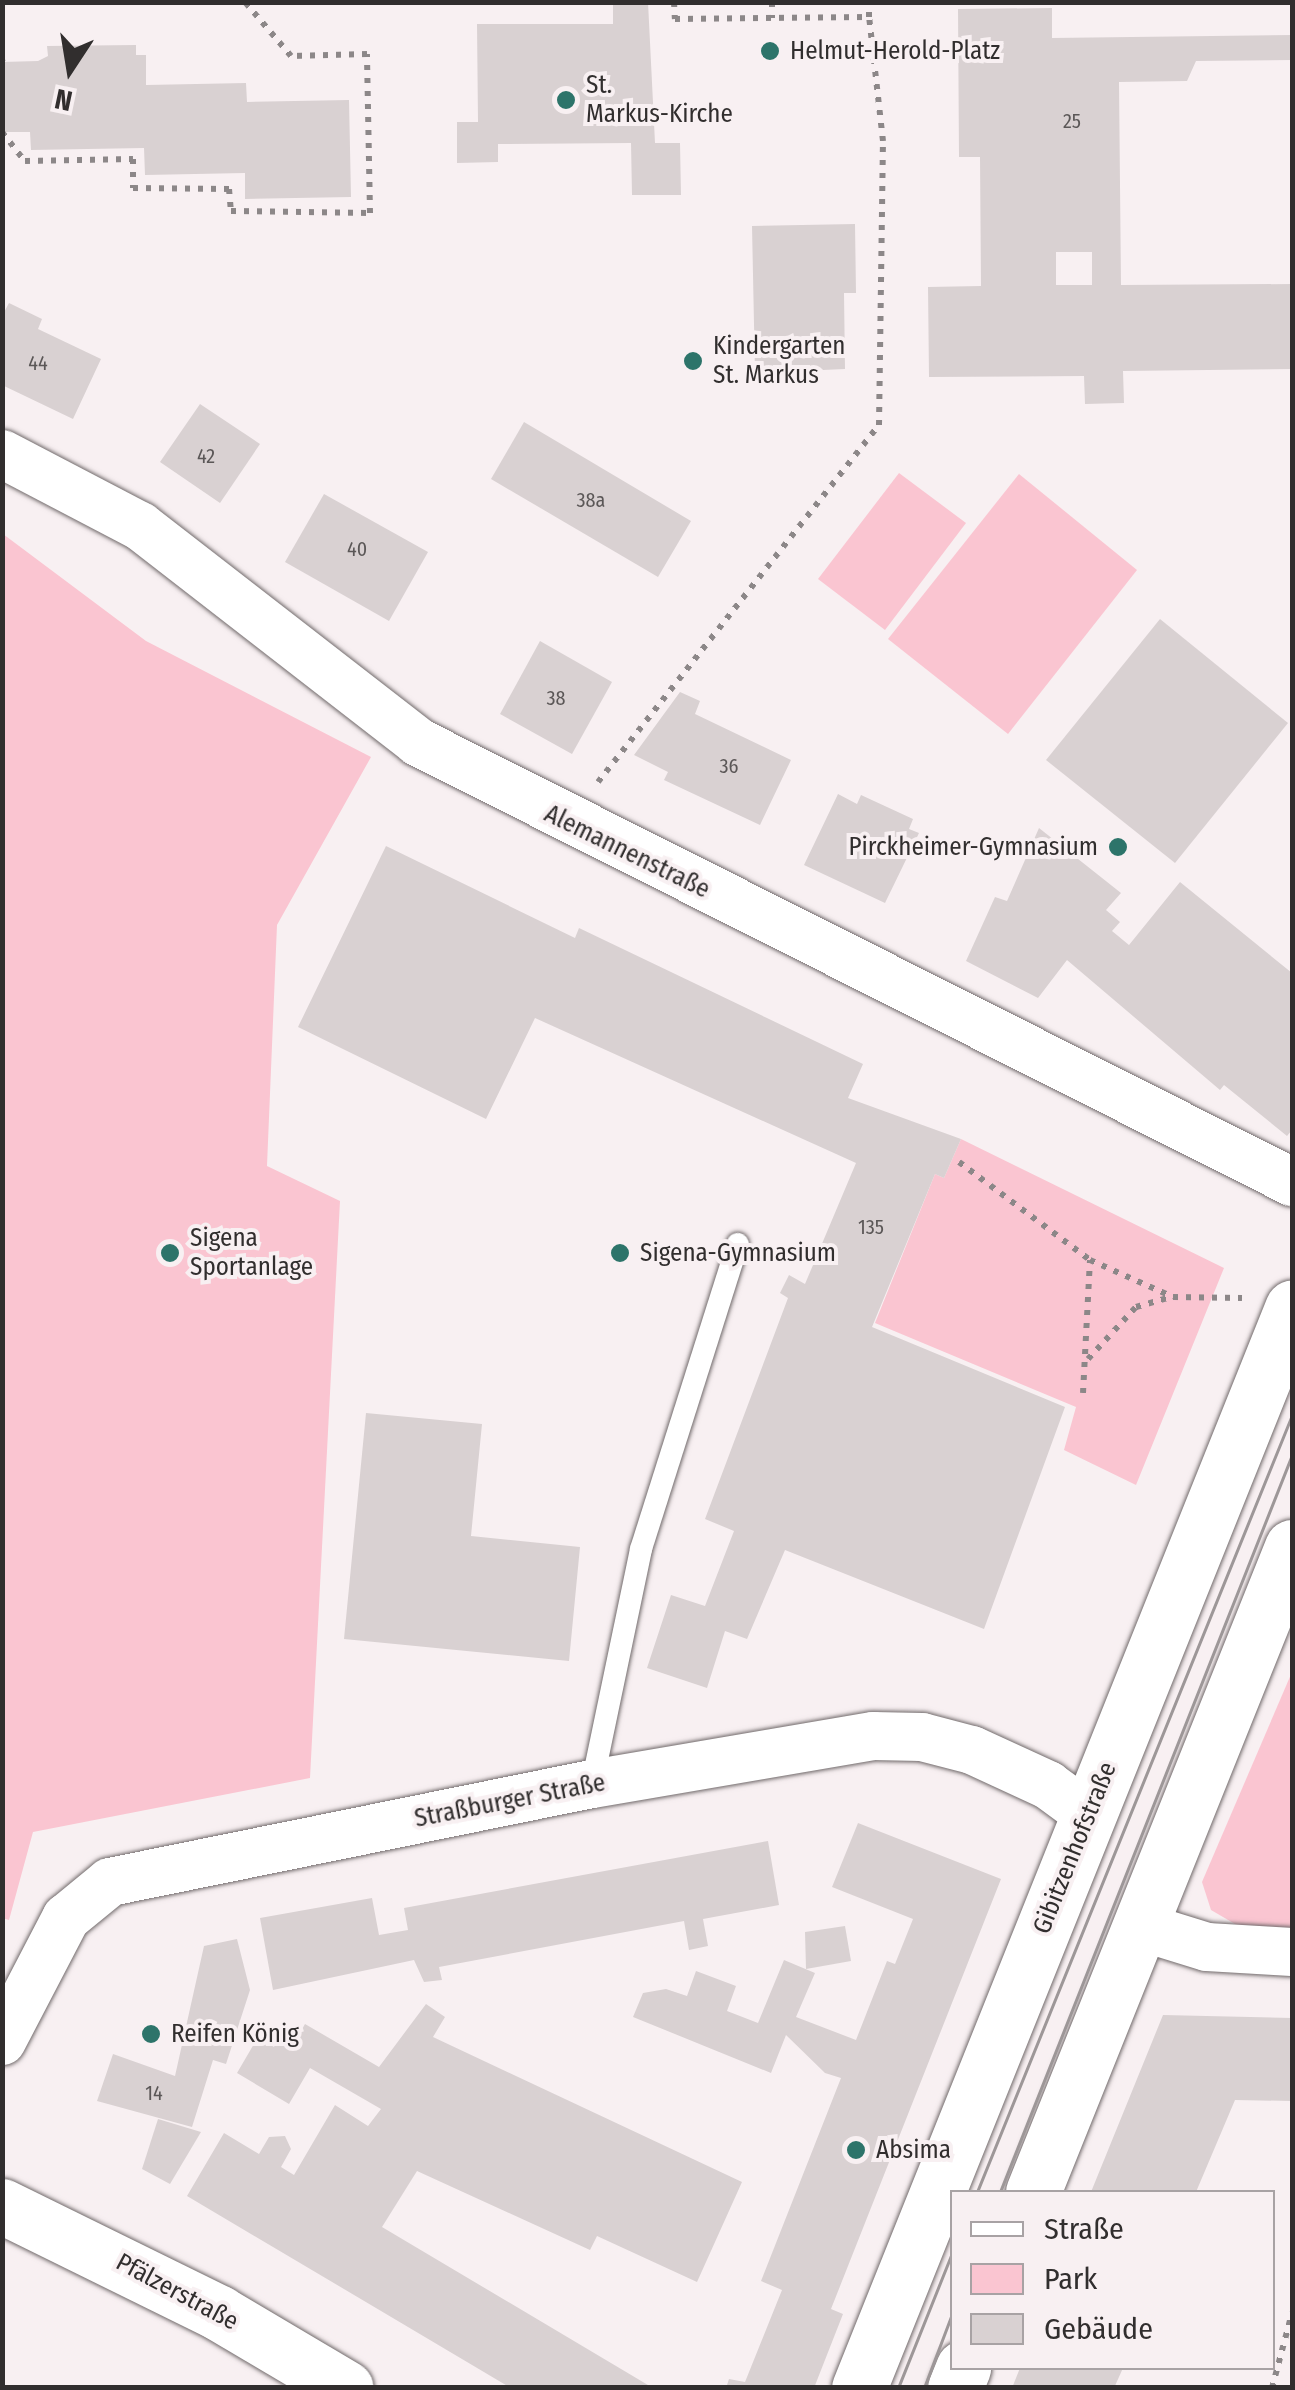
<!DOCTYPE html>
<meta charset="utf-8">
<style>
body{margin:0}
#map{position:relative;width:1295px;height:2390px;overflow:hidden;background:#f8f0f2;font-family:"Fira Sans Condensed",sans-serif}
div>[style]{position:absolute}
.green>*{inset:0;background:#fac5d1}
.building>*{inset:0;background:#d9d1d2}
.path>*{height:6px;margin-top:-3px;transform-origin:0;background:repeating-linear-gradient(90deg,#8c8788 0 5px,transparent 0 13px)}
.roads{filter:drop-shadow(0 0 2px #716a6b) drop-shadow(0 0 2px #716a6b)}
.lane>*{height:22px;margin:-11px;padding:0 11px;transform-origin:11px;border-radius:11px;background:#fff}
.street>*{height:48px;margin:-24px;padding:0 24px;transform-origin:24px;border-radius:24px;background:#fff}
.secondary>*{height:55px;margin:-27.5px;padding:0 27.5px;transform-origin:27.5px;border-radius:27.5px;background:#fff}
.tram>*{height:2.5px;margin:-1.25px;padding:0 1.25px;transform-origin:1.25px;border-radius:1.25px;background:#9d9798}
.dots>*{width:28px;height:28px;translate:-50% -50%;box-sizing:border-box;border:5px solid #f8f0f2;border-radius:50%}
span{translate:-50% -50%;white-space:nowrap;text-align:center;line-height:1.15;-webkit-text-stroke:8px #f8f0f2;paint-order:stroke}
.number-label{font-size:20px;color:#5b5757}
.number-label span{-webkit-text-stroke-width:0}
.poi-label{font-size:25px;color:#312e2e}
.left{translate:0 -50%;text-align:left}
.right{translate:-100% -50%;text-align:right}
.street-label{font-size:25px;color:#312e2e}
.frame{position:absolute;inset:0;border:5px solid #312e2e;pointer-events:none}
.legend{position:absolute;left:950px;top:2190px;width:325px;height:180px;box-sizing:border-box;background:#f8f0f2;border:2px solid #a8a2a4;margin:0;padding:12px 18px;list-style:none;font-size:30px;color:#312e2e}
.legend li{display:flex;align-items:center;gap:20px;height:50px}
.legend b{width:50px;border:2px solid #a8a2a4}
.north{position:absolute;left:20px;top:20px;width:100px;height:100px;-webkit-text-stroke:8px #f8f0f2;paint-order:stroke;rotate:192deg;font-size:28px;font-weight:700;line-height:40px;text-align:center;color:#312e2e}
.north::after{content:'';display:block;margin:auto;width:35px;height:45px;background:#312e2e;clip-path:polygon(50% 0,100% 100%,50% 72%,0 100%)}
</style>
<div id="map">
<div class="green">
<i style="clip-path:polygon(899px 473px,966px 523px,885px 630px,818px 579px)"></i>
<i style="clip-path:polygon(1019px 474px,1137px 570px,1008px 734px,888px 639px)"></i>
<i style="clip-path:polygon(3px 534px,146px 641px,371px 757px,277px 925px,267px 1166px,340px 1201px,310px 1778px,33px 1832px,9px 1920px,2px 1918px)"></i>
<i style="clip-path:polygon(961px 1139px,1224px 1268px,1136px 1485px,1064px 1450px,1076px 1407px,875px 1323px,935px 1174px,944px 1178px)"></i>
<i style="clip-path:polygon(1292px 1672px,1292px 1935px,1247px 1931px,1211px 1910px,1202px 1882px)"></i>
</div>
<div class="building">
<i style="clip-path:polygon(613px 2px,648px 2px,655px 143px,680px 143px,681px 195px,632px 195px,631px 143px,498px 144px,498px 162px,457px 163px,457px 122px,478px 122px,477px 24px,613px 24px)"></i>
<i style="clip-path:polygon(evenodd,1052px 8px,1052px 38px,1292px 35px,1292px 60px,1196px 61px,1187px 81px,1119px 82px,1121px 285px,1292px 284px,1292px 369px,1123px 371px,1124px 403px,1085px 404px,1084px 376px,929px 377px,928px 287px,981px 286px,980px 157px,959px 157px,958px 9px,1052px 8px,1056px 252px,1092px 252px,1092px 285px,1056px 285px,1056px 252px)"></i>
<i style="clip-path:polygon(136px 45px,136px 55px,146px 55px,146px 85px,246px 83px,247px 102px,349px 100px,351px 197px,245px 199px,245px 173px,145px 175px,144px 148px,31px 150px,30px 132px,2px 132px,2px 62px,38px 61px,48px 56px,47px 46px)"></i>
<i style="clip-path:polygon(855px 224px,856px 293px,844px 293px,845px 369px,755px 373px,752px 226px)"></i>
<i style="clip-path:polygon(9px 303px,42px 319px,38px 329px,101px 359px,73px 419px,2px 385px,2px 316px)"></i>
<i style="clip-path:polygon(200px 404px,260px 444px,220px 503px,160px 462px)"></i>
<i style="clip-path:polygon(524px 422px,691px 521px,658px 577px,491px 479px)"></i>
<i style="clip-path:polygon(324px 494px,428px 552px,389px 621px,285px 562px)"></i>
<i style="clip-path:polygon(1160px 619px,1288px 723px,1175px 863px,1046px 760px)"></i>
<i style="clip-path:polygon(540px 641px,612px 682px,572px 754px,500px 714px)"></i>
<i style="clip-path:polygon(680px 692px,700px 701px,695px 714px,791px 760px,760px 825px,664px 780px,668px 772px,634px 755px)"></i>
<i style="clip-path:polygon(838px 794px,857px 804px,861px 795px,913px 819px,909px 829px,919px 833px,885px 903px,804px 865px)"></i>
<i style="clip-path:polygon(1039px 828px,1121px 893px,1106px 910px,1120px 922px,1112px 931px,1129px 945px,1180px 882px,1292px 973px,1292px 1130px,1287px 1136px,1224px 1085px,1220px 1090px,1067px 960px,1038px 998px,966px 961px,995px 897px,1007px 901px)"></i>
<i style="clip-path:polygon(386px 846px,575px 938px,579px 928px,863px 1064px,848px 1098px,961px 1139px,944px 1178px,935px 1174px,872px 1327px,1065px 1407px,984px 1629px,785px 1550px,747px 1639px,725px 1631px,707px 1688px,647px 1668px,671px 1595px,705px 1606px,734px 1531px,705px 1519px,788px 1298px,780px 1293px,789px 1275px,805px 1284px,856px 1163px,535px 1018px,486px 1119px,298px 1027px)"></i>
<i style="clip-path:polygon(366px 1413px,482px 1424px,471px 1536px,580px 1547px,569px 1661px,344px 1639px)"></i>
<i style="clip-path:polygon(858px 1823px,1001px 1879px,831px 2309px,843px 2314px,814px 2388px,726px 2388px,729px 2379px,745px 2382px,782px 2290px,761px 2281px,841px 2078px,825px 2073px,786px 2035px,771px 2073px,633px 2017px,643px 1993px,666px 1989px,687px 1996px,696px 1971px,736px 1986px,727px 2011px,758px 2023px,784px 1960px,815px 1973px,796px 2017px,856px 2040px,887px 1961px,895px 1964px,913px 1919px,832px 1887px)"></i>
<i style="clip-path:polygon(768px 1841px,779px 1905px,703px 1919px,708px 1946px,689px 1950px,684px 1921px,439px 1967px,442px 1980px,424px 1982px,414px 1960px,273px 1990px,260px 1918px,372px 1898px,379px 1935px,408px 1930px,404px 1908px)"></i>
<i style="clip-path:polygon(845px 1926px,851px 1961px,806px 1969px,805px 1932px)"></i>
<i style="clip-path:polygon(237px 1939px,250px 1990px,226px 2064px,213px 2060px,192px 2127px,97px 2101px,113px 2054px,175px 2076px,204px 1946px)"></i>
<i style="clip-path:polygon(426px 2004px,445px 2017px,433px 2037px,742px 2182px,697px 2282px,597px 2236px,590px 2250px,417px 2171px,382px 2227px,653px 2388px,511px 2388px,187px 2196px,224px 2133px,259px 2154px,269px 2137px,285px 2136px,291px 2149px,281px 2167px,294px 2175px,335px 2105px,368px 2126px,381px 2109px,310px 2068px,289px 2104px,237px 2073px,258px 2037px,274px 2047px,280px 2035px,294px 2043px,305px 2024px,379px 2067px)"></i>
<i style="clip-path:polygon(1163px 2015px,1292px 2018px,1292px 2101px,1235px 2100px,1196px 2192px,1091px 2192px)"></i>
<i style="clip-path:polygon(158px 2119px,201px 2132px,170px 2184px,142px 2169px)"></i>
<i style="clip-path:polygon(1020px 2368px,1123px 2368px,1114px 2388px,1012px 2388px)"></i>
</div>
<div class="path">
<i style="left:674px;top:2px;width:17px;rotate:87deg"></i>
<i style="left:675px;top:19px;width:194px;rotate:-0.6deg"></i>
<i style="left:869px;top:17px;width:15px;rotate:-90deg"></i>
<i style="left:772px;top:2px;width:16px;rotate:90deg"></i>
<i style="left:2px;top:60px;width:2px;rotate:63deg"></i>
<i style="left:2px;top:132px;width:37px;rotate:52deg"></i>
<i style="left:25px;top:161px;width:108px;rotate:-1.1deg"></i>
<i style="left:133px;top:159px;width:29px;rotate:90deg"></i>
<i style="left:133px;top:188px;width:96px;rotate:0.6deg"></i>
<i style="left:229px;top:189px;width:22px;rotate:85deg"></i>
<i style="left:231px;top:211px;width:139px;rotate:0.8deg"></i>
<i style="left:370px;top:213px;width:159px;rotate:-91.1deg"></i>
<i style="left:367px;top:54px;width:76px;rotate:178.5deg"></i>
<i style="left:291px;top:56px;width:71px;rotate:-130.4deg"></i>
<i style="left:598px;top:782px;width:454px;rotate:-51.8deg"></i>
<i style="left:879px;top:425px;width:284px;rotate:-89.2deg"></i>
<i style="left:883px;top:141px;width:125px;rotate:-96.4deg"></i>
<i style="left:959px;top:1162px;width:164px;rotate:36.8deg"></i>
<i style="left:1090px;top:1260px;width:91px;rotate:24deg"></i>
<i style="left:1173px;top:1297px;width:69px;rotate:0.8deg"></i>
<i style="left:1088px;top:1359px;width:71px;rotate:-47.3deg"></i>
<i style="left:1136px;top:1307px;width:36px;rotate:-16deg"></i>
<i style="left:1083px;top:1393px;width:133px;rotate:-87deg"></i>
<i style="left:1272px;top:2388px;width:78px;rotate:-75.1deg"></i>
</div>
<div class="roads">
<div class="lane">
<i style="left:592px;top:1784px;width:240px;rotate:-78.2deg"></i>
<i style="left:641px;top:1549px;width:320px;rotate:-72.4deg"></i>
</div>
<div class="street">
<i style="left:2px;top:454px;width:156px;rotate:27.6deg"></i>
<i style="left:140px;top:526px;width:352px;rotate:37.8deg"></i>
<i style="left:418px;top:742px;width:979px;rotate:26.72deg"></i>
<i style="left:1139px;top:1926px;width:71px;rotate:17.2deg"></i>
<i style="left:1207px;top:1947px;width:85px;rotate:3.4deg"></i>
<i style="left:2px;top:2041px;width:139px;rotate:-62.5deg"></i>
<i style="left:66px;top:1918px;width:57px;rotate:-39.3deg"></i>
<i style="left:110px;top:1882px;width:492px;rotate:-11.5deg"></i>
<i style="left:592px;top:1784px;width:285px;rotate:-9.7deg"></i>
<i style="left:873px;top:1736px;width:49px;rotate:1.2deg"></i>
<i style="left:922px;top:1737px;width:52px;rotate:14.6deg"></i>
<i style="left:972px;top:1750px;width:84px;rotate:24.7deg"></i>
<i style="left:1048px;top:1785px;width:51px;rotate:36.2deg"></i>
</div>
<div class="secondary">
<i style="left:1033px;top:2192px;width:695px;rotate:-68.12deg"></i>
<i style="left:2px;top:2206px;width:242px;rotate:26.2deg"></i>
<i style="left:219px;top:2313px;width:147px;rotate:30.6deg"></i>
<i style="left:859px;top:2388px;width:1164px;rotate:-68.15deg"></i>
<i style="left:955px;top:2388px;width:22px;rotate:-68deg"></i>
</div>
</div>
<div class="tram">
<i style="left:977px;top:2192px;width:838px;rotate:-67.93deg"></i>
<i style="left:1000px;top:2192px;width:793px;rotate:-68.39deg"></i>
<i style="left:898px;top:2388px;width:145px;rotate:-68.2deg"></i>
<i style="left:924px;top:2388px;width:79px;rotate:-69.3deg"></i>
</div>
<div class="dots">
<i style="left:770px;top:51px;background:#2d746a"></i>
<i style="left:566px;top:100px;background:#2d746a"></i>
<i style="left:693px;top:361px;background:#2d746a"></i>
<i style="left:1118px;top:847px;background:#2d746a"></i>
<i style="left:170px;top:1253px;background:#2d746a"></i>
<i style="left:620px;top:1253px;background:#2d746a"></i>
<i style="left:151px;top:2034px;background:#2d746a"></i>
<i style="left:856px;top:2150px;background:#2d746a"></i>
</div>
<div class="number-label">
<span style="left:1072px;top:121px">25</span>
<span style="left:38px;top:363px">44</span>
<span style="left:206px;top:456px">42</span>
<span style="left:591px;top:500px">38a</span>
<span style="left:357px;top:549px">40</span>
<span style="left:556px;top:698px">38</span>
<span style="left:729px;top:766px">36</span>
<span style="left:871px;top:1227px">135</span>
<span style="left:154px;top:2093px">14</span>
</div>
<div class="poi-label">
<span class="left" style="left:790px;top:51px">Helmut-Herold-Platz</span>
<span class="left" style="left:586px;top:100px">St.<br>Markus-Kirche</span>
<span class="left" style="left:713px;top:361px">Kindergarten<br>St. Markus</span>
<span class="right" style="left:1098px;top:847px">Pirckheimer-Gymnasium</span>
<span class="left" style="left:190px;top:1253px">Sigena<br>Sportanlage</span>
<span class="left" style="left:640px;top:1253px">Sigena-Gymnasium</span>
<span class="left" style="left:171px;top:2034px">Reifen König</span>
<span class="left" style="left:876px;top:2150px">Absima</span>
</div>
<div class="street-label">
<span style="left:627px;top:852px;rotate:26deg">Alemannenstraße</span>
<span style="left:510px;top:1801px;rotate:-11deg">Straßburger Straße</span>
<span style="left:1075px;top:1848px;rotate:-68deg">Gibitzenhofstraße</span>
<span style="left:177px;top:2292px;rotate:28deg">Pfälzerstraße</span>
</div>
<div class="frame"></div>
<ul class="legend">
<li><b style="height:12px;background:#fff"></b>Straße</li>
<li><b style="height:28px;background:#fac5d1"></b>Park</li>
<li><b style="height:28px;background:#d9d1d2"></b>Gebäude</li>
</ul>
<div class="north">N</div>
</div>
